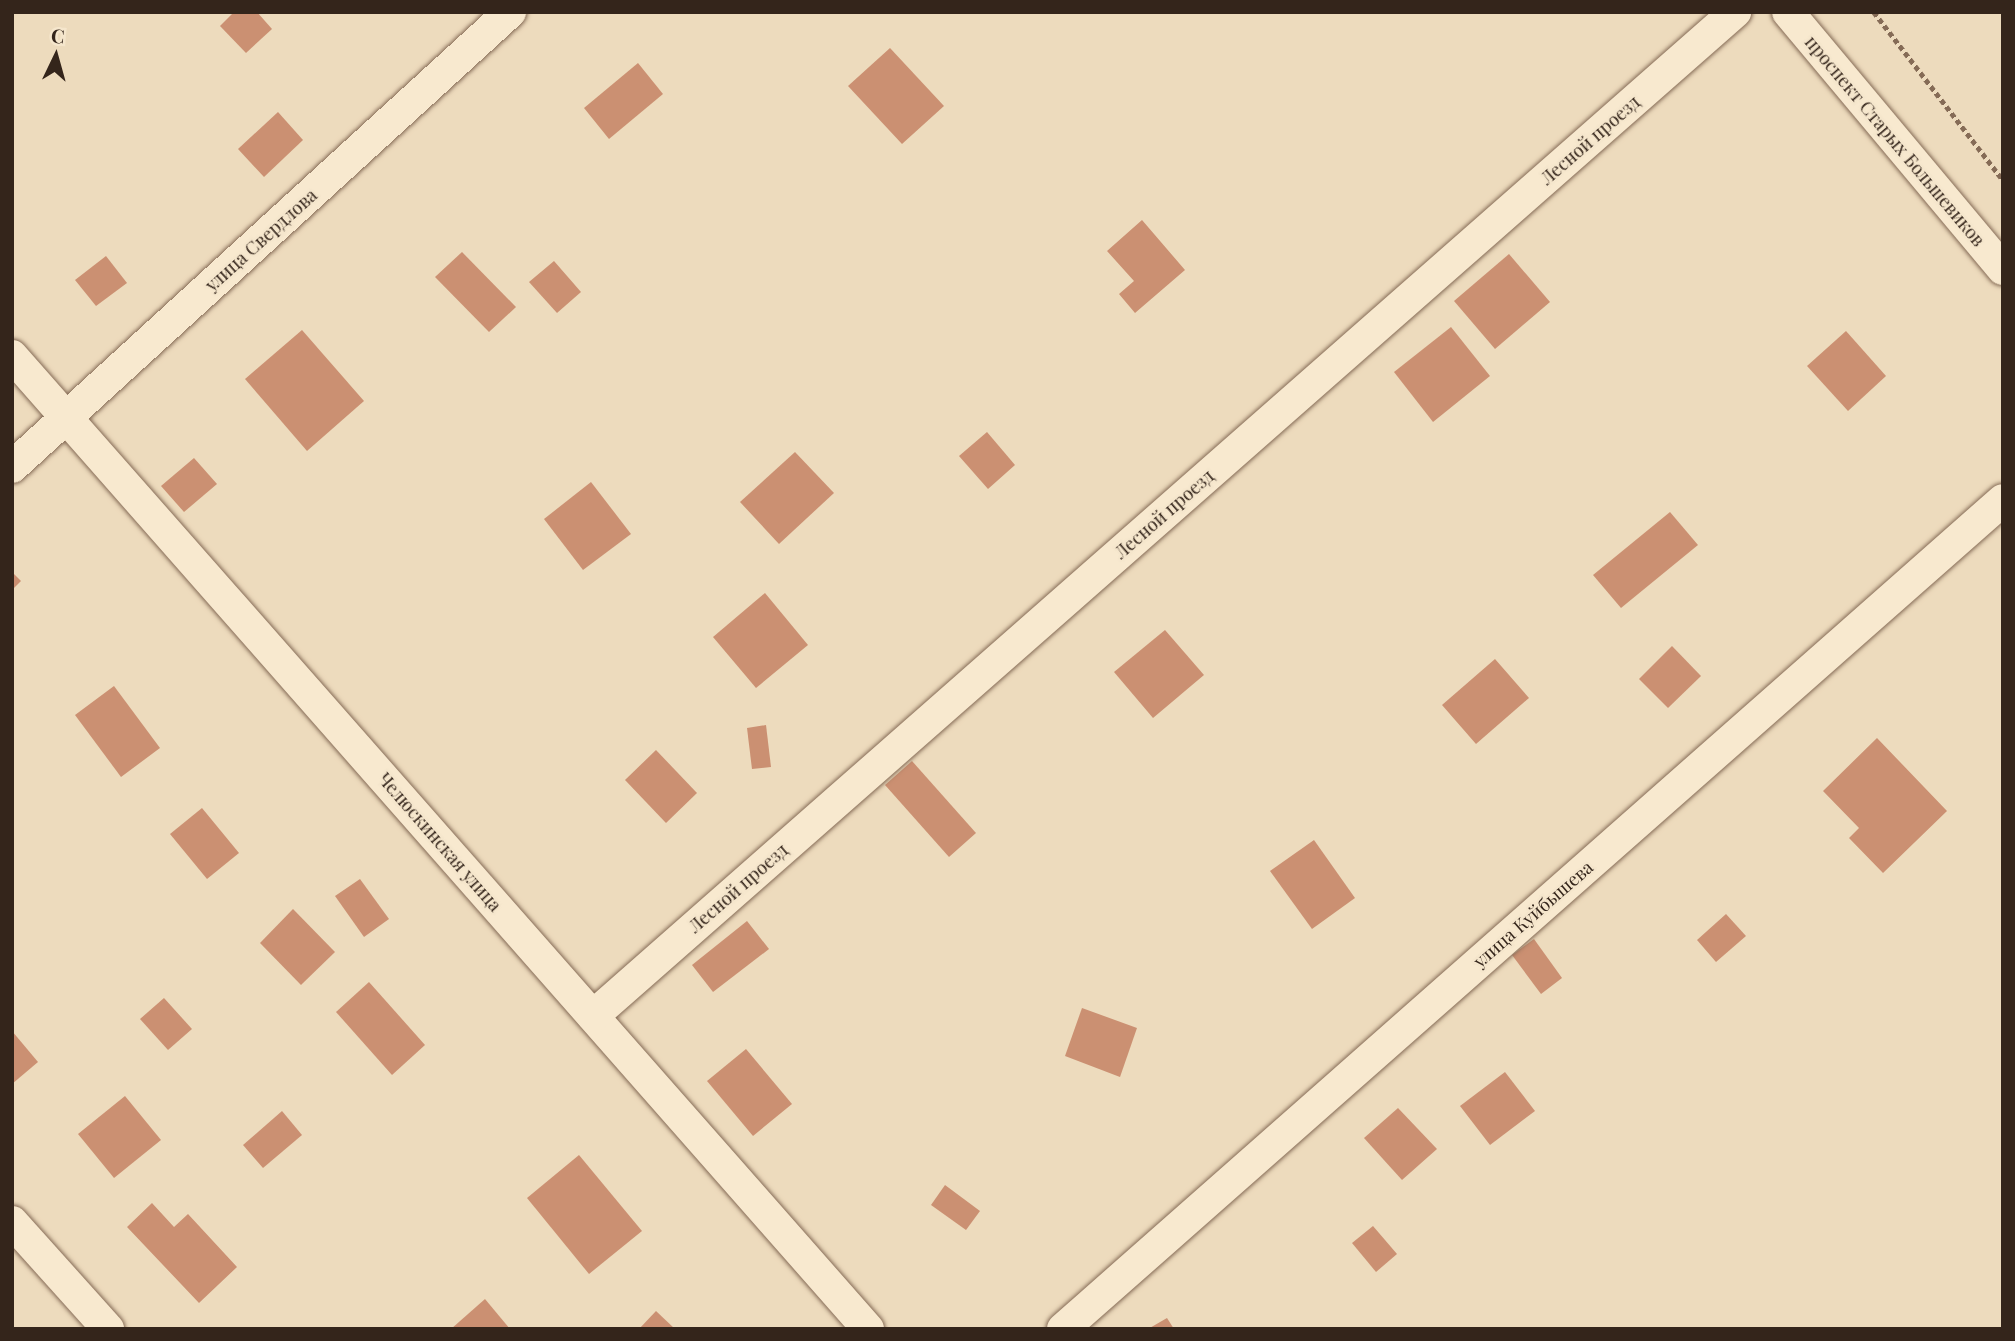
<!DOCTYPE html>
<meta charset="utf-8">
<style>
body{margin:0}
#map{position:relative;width:2015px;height:1341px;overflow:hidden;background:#eddbbd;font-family:"Playfair Display",serif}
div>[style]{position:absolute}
.building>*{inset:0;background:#cb9072}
.path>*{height:4.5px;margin-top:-2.25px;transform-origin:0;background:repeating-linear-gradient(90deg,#856b56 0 5px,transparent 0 8.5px)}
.roads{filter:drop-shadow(0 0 2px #856b56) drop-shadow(0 0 2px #856b56)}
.minor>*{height:32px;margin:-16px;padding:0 16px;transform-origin:16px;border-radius:16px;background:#f8e9cf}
span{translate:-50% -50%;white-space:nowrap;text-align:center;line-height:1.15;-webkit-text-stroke:5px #f5e6cc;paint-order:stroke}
.street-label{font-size:18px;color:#34251b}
.frame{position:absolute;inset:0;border:14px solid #34251b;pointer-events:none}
.north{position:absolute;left:21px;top:21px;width:70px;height:70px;-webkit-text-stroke:5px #f5e6cc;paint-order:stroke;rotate:5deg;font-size:19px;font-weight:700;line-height:28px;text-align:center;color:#34251b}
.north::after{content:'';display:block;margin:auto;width:24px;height:32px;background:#34251b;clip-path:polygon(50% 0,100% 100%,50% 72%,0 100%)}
</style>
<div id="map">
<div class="building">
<i style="clip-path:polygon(234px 12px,257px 12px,272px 29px,246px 53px,220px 26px)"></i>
<i style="clip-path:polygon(890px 48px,944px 106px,902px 144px,848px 86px)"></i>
<i style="clip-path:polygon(638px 63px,663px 94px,609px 139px,584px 108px)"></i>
<i style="clip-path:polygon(278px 112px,303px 140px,264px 177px,238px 149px)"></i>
<i style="clip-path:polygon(1142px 220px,1185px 270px,1135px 313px,1119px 294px,1134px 281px,1107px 251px)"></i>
<i style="clip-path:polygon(462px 252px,516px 307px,489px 332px,435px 277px)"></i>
<i style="clip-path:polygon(1509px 254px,1550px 302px,1495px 349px,1454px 301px)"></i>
<i style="clip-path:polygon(106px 256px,127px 283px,96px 306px,75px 280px)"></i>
<i style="clip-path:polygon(554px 261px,581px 292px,557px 313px,529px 282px)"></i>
<i style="clip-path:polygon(1451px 327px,1490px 376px,1433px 422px,1394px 372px)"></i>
<i style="clip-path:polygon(302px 330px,364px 401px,307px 451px,245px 379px)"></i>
<i style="clip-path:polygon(1846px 331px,1886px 376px,1848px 411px,1807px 366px)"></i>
<i style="clip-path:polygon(987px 432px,1015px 465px,988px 489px,959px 456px)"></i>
<i style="clip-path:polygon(795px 452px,834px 493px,779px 544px,740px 502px)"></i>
<i style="clip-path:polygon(194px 458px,217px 484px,184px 512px,161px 486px)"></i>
<i style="clip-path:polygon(591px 482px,631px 534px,583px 570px,544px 519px)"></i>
<i style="clip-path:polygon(1670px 512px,1698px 545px,1621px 608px,1593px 575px)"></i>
<i style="clip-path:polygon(12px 572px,21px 581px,12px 590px)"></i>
<i style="clip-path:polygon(765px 593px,808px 645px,756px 688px,713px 637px)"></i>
<i style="clip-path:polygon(1165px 630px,1204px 675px,1153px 718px,1114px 672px)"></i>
<i style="clip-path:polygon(1672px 646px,1701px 676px,1668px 708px,1639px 679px)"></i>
<i style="clip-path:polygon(1495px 659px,1529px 698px,1476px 744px,1442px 705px)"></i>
<i style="clip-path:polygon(114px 686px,160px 748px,121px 777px,75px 715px)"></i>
<i style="clip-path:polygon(766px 725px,771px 767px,752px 769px,747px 728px)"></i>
<i style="clip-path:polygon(1877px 738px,1947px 811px,1883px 873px,1849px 838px,1859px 828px,1823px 791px)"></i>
<i style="clip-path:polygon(656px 750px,697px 793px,666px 823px,625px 780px)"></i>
<i style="clip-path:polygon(912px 761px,976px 833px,949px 857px,885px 785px)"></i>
<i style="clip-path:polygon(202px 808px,239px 853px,207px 879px,170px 834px)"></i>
<i style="clip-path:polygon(1314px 840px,1355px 898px,1312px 929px,1270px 871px)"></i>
<i style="clip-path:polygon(360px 879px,389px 919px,364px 937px,335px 896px)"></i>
<i style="clip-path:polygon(293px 909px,335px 952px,301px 985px,260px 943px)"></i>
<i style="clip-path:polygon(1726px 914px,1746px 936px,1716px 962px,1697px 940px)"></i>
<i style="clip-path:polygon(747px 921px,769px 949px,713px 992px,692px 965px)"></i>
<i style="clip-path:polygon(1534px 939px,1562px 978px,1541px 994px,1512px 955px)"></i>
<i style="clip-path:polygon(369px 982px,425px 1045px,392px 1075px,336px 1012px)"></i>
<i style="clip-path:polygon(164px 998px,192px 1029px,168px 1050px,140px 1019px)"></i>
<i style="clip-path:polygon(1082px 1008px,1137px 1028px,1120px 1077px,1065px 1056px)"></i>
<i style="clip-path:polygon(12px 1031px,38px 1062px,12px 1084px)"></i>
<i style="clip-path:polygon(746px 1049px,792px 1104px,753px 1136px,707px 1081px)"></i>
<i style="clip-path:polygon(1505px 1072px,1535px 1111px,1490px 1145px,1460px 1106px)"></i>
<i style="clip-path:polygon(125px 1096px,161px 1140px,114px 1178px,78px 1134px)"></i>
<i style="clip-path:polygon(1398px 1108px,1437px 1149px,1402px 1180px,1364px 1138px)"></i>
<i style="clip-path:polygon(282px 1111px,302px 1135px,263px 1168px,243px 1145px)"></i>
<i style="clip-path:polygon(579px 1155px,642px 1231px,589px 1274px,527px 1198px)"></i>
<i style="clip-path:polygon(945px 1185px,980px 1211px,966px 1230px,931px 1205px)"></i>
<i style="clip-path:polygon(152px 1203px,174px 1227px,188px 1214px,237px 1267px,199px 1303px,127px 1227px)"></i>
<i style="clip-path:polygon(1373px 1226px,1397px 1254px,1376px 1272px,1352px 1243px)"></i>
<i style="clip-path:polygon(485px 1299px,510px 1329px,451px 1329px)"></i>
<i style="clip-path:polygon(656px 1311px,675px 1329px,639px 1329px)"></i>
<i style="clip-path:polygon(1167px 1318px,1174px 1329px,1148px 1329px)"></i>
</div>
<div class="path">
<i style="left:1874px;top:12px;width:212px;rotate:52.5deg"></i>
</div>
<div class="roads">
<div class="minor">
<i style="left:1788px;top:12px;width:335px;rotate:50.1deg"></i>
<i style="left:12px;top:356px;width:1296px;rotate:48.66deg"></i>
<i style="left:12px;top:467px;width:675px;rotate:-42.42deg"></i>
<i style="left:593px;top:1016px;width:1521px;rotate:-41.32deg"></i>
<i style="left:12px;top:1222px;width:144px;rotate:48.1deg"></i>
<i style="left:1063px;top:1329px;width:1253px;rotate:-41.41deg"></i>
</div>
</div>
<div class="street-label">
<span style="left:1590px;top:140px;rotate:-41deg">Лесной проезд</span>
<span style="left:1895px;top:141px;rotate:50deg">проспект Старых Большевиков</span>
<span style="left:261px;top:240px;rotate:-42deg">улица Свердлова</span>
<span style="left:1164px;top:514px;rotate:-41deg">Лесной проезд</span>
<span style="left:440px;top:842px;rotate:49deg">Челюскинская улица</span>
<span style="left:738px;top:888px;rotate:-41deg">Лесной проезд</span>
<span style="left:1533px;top:914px;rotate:-41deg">улица Куйбышева</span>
</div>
<div class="frame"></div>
<div class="north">С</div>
</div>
